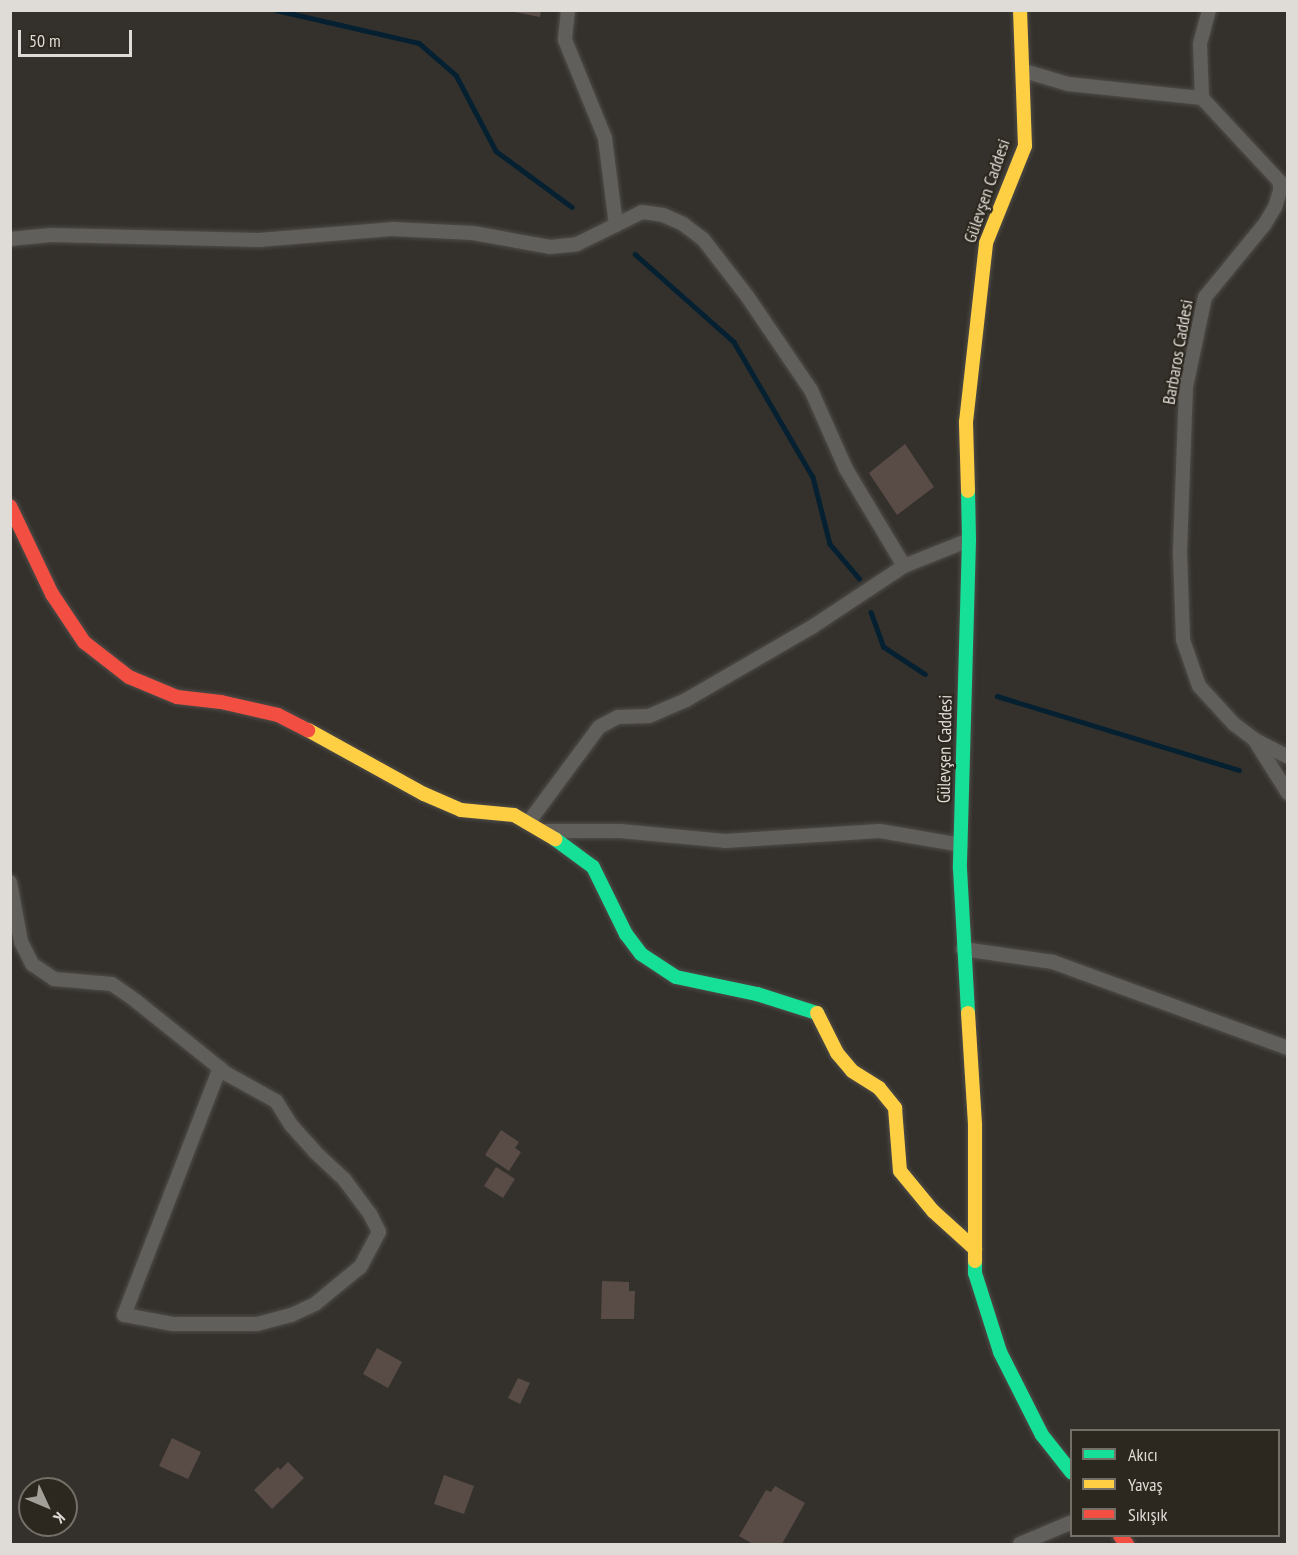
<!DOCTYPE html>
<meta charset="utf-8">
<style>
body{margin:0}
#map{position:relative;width:1298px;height:1555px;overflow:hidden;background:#34312c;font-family:"PT Sans Narrow",sans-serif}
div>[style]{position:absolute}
.stream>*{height:4.5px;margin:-2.25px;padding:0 2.25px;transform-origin:2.25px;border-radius:2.25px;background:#052031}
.building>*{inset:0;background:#594c46}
.roads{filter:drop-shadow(0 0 2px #4f4c48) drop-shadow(0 0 2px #4f4c48)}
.street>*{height:14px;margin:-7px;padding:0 7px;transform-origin:7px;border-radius:7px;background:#615f5c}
.fast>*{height:14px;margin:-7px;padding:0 7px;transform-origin:7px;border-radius:7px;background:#16e098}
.slow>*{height:14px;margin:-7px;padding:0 7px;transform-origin:7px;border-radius:7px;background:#ffcf43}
.jam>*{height:14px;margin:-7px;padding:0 7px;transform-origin:7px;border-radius:7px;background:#f24e42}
span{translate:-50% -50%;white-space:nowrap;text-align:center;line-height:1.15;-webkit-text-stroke:4.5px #2d281f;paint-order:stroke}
.street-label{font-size:18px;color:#dfdbd6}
.frame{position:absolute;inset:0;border:12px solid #dfdbd6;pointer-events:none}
.legend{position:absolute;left:1070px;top:1429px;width:210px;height:108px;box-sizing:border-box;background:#2d281f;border:2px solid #747068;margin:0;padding:8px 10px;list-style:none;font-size:18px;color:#dfdbd6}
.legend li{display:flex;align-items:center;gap:12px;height:30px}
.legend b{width:30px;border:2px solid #747068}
.north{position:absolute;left:18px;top:1477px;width:60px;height:60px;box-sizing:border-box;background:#2d281f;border:2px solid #747068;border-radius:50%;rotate:134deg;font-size:16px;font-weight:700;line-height:24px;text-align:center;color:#dfdbd6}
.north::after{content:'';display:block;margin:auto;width:21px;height:27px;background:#a3a09a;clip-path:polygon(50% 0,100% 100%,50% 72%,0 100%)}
.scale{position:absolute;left:18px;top:30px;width:114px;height:27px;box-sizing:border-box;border:3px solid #dfdbd6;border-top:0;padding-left:8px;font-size:18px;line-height:21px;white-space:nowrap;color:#dfdbd6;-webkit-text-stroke:4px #2d281f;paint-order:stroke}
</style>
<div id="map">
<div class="stream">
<i style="left:276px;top:10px;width:147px;rotate:13deg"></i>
<i style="left:419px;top:43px;width:49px;rotate:40.9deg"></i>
<i style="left:456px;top:75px;width:86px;rotate:62.2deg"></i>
<i style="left:496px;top:151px;width:94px;rotate:36.4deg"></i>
<i style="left:635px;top:254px;width:132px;rotate:41.6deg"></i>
<i style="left:734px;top:342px;width:156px;rotate:59.7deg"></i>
<i style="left:813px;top:477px;width:69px;rotate:75.8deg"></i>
<i style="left:830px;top:544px;width:45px;rotate:49.5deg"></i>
<i style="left:871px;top:612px;width:37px;rotate:70deg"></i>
<i style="left:884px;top:647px;width:49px;rotate:33.4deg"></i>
<i style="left:997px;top:696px;width:253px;rotate:17deg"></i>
</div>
<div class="building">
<i style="clip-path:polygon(504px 10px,541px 10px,540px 17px)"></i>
<i style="clip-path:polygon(905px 444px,934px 487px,897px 515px,869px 473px)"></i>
<i style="clip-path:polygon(501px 1130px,519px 1142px,515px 1148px,521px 1152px,509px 1171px,485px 1155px)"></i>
<i style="clip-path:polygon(496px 1167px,515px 1179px,503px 1198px,484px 1186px)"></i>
<i style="clip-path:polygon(602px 1281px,629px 1282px,629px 1291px,635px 1291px,634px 1319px,601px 1319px)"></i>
<i style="clip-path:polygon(377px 1348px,402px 1362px,388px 1388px,363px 1374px)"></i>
<i style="clip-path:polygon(518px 1378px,530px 1383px,520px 1404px,508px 1398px)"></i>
<i style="clip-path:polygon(172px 1438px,201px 1452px,188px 1479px,159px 1466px)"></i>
<i style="clip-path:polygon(288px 1462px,304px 1478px,272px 1509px,254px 1490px,278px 1467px,280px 1470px)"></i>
<i style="clip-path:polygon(444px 1475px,474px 1486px,464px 1514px,434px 1504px)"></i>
<i style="clip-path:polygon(775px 1486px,805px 1503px,782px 1544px,753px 1544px,739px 1536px,766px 1490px,771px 1492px)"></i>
</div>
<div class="roads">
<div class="street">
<i style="left:568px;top:10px;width:30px;rotate:96deg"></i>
<i style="left:565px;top:40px;width:106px;rotate:67.8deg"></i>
<i style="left:605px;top:138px;width:88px;rotate:82.8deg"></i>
<i style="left:1209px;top:10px;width:35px;rotate:105deg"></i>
<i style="left:1200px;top:44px;width:54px;rotate:87.9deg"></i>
<i style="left:1202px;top:98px;width:115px;rotate:47.1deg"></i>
<i style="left:1280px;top:182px;width:9px;rotate:90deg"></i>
<i style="left:1280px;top:191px;width:17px;rotate:107deg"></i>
<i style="left:1275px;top:207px;width:21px;rotate:121deg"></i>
<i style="left:1264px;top:225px;width:93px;rotate:129.3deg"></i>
<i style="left:1205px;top:297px;width:92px;rotate:101.9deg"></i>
<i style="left:1186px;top:387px;width:166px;rotate:92.1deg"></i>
<i style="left:1180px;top:553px;width:87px;rotate:88deg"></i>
<i style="left:1183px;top:640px;width:49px;rotate:70.8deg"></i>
<i style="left:1199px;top:686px;width:52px;rotate:47.4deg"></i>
<i style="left:1234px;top:724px;width:25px;rotate:37deg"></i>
<i style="left:1254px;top:739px;width:64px;rotate:57.8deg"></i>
<i style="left:1024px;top:71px;width:46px;rotate:16.5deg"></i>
<i style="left:1068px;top:84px;width:135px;rotate:6deg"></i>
<i style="left:10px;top:239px;width:41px;rotate:-5.6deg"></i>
<i style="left:51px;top:235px;width:208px;rotate:1.4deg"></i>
<i style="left:259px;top:240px;width:133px;rotate:-4.7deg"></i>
<i style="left:392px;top:229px;width:81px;rotate:2.8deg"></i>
<i style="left:473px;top:233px;width:78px;rotate:10.3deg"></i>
<i style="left:550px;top:247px;width:27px;rotate:-6deg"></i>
<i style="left:577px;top:244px;width:72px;rotate:-26.2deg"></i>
<i style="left:642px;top:212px;width:21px;rotate:8deg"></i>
<i style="left:663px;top:215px;width:22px;rotate:24deg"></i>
<i style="left:683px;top:224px;width:25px;rotate:37deg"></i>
<i style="left:703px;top:239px;width:72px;rotate:52.3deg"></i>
<i style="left:747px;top:296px;width:114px;rotate:55.8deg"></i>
<i style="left:811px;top:390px;width:86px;rotate:66.1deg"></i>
<i style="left:846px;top:469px;width:113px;rotate:59.1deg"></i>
<i style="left:1255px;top:740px;width:37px;rotate:27deg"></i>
<i style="left:528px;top:823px;width:119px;rotate:-53.5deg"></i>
<i style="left:599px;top:727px;width:21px;rotate:-28deg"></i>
<i style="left:618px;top:717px;width:31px;rotate:-2deg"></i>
<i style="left:649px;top:716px;width:40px;rotate:-23.4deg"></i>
<i style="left:686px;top:700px;width:146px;rotate:-30.1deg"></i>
<i style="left:812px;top:627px;width:110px;rotate:-33.5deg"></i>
<i style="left:904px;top:566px;width:70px;rotate:-21.8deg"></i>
<i style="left:542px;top:831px;width:78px"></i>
<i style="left:620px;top:831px;width:105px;rotate:5.4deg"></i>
<i style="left:725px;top:841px;width:155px;rotate:-3.7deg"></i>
<i style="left:880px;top:831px;width:82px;rotate:9.8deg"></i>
<i style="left:10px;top:882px;width:61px;rotate:79.6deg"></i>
<i style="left:21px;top:942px;width:25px;rotate:63deg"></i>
<i style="left:32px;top:964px;width:27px;rotate:34deg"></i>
<i style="left:54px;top:979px;width:58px;rotate:4.9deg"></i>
<i style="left:112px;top:984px;width:29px;rotate:35deg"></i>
<i style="left:136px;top:1001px;width:117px;rotate:38.7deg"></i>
<i style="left:227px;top:1074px;width:56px;rotate:28.9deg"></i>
<i style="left:276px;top:1101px;width:28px;rotate:58deg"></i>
<i style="left:291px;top:1125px;width:36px;rotate:48deg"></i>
<i style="left:315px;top:1152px;width:40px;rotate:43deg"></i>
<i style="left:344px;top:1179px;width:44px;rotate:53.4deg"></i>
<i style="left:370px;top:1214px;width:20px;rotate:63deg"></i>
<i style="left:379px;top:1232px;width:40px;rotate:118deg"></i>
<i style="left:360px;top:1267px;width:58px;rotate:140.6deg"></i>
<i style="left:315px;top:1304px;width:26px;rotate:155deg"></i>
<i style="left:291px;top:1315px;width:35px;rotate:165deg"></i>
<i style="left:257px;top:1324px;width:84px;rotate:180deg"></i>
<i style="left:173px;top:1324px;width:50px;rotate:-169.6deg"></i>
<i style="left:124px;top:1315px;width:265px;rotate:-68.8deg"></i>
<i style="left:963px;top:949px;width:91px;rotate:8.2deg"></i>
<i style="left:1053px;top:962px;width:250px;rotate:20.1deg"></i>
<i style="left:1020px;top:1544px;width:56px;rotate:-22.9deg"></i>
</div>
<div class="fast">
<i style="left:968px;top:491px;width:49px;rotate:88.8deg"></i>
<i style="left:969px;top:540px;width:329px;rotate:91.6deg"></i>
<i style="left:960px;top:869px;width:144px;rotate:86.8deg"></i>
<i style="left:555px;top:839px;width:47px;rotate:36.4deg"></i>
<i style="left:593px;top:867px;width:75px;rotate:63.8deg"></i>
<i style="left:626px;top:934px;width:25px;rotate:53deg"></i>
<i style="left:641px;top:954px;width:42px;rotate:33.3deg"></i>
<i style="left:676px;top:977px;width:83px;rotate:11.9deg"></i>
<i style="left:757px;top:994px;width:63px;rotate:17.6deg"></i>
<i style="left:975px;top:1261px;width:12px;rotate:90deg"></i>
<i style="left:975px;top:1273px;width:83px;rotate:72.4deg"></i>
<i style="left:1000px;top:1352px;width:93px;rotate:63.2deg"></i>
<i style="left:1042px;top:1435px;width:48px;rotate:51.7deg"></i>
</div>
<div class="slow">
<i style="left:968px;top:491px;width:69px;rotate:-91.7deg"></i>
<i style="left:966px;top:422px;width:180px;rotate:-83.6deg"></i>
<i style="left:986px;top:243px;width:105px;rotate:-68.1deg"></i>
<i style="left:1025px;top:146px;width:136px;rotate:-92.1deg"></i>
<i style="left:308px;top:730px;width:132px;rotate:28.9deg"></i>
<i style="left:424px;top:794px;width:40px;rotate:23.4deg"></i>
<i style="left:461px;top:810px;width:53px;rotate:5.4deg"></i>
<i style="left:514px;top:815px;width:48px;rotate:30.3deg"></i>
<i style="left:817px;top:1013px;width:45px;rotate:63.4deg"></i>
<i style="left:837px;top:1053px;width:23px;rotate:50deg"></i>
<i style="left:852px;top:1071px;width:32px;rotate:32deg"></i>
<i style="left:879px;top:1088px;width:26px;rotate:51deg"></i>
<i style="left:895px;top:1108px;width:63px;rotate:85.5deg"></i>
<i style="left:900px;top:1171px;width:52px;rotate:50.5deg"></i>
<i style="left:933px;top:1211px;width:57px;rotate:42.1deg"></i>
<i style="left:968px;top:1013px;width:112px;rotate:86.4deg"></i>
<i style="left:975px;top:1125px;width:136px;rotate:90deg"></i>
</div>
<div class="jam">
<i style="left:10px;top:506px;width:98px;rotate:64.5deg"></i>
<i style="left:52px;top:594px;width:58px;rotate:56.3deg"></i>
<i style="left:84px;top:642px;width:57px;rotate:37.9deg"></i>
<i style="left:129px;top:677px;width:52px;rotate:22.6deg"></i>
<i style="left:177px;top:697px;width:44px;rotate:6.5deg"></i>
<i style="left:221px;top:702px;width:58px;rotate:12.8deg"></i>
<i style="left:278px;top:715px;width:34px;rotate:27deg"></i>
<i style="left:1120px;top:1536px;width:11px;rotate:49deg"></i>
</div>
</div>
<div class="street-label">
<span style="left:987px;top:191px;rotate:-71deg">Gülevşen Caddesi</span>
<span style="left:1178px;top:352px;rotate:-80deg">Barbaros Caddesi</span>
<span style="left:945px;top:749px;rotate:-89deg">Gülevşen Caddesi</span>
</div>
<div class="frame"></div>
<ul class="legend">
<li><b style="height:8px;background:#16e098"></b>Akıcı</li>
<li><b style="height:8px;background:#ffcf43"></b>Yavaş</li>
<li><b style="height:8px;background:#f24e42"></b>Sıkışık</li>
</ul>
<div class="north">K</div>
<div class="scale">50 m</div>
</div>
